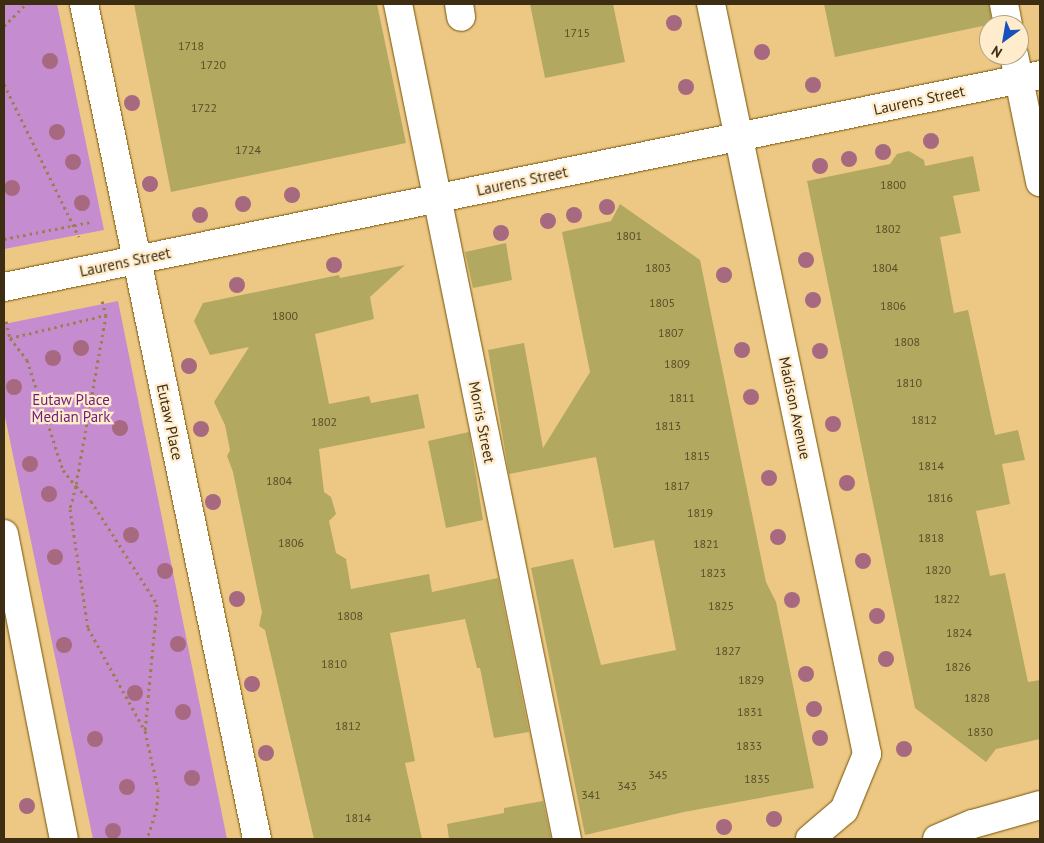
<!DOCTYPE html>
<style>
body{margin:0}
#map{position:relative;width:1044px;height:843px;overflow:hidden;background:#edc885;font-family:"PT Sans",sans-serif}
div>[style]{position:absolute}
.green>*{inset:0;background:#c68cd0}
.building>*{inset:0;background:#b2a860}
.path>*{height:3px;margin-top:-1.5px;transform-origin:0;background:repeating-linear-gradient(90deg,#9a7f4f 0 2.5px,transparent 0 6.5px)}
.roads{filter:drop-shadow(0 0 1px #755406) drop-shadow(0 0 1px #755406)}
.minor>*{height:28px;margin:-14px;padding:0 14px;transform-origin:14px;border-radius:14px;background:#fff}
.trees>*{width:16px;height:16px;margin:-8px;border-radius:50%;background:#a76980}
span{translate:-50% -50%;white-space:nowrap;text-align:center;line-height:1.15;-webkit-text-stroke:4.5px #ffeccc;paint-order:stroke}
.number-label{font-size:12px;color:#5a4c26}
.number-label span{-webkit-text-stroke-width:0}
.street-label{font-size:15px;color:#3d2e13}
.park-label{font-size:15px;color:#6e1c7b}
.frame{position:absolute;inset:0;border:5px solid #3d2e13;pointer-events:none}
.north{position:absolute;left:979px;top:15px;width:50px;height:50px;box-sizing:border-box;background:#ffeccc;border:1px solid #b1a082;border-radius:50%;rotate:212deg;font-size:14px;font-weight:700;line-height:20px;text-align:center;color:#3d2e13}
.north::after{content:'';display:block;margin:auto;width:18px;height:22px;background:#1751bd;clip-path:polygon(50% 0,100% 100%,50% 72%,0 100%)}
</style>
<div id="map">
<div class="green">
<i style="clip-path:polygon(4px 4px,57px 4px,104px 230px,4px 249px)"></i>
<i style="clip-path:polygon(118px 301px,227px 839px,93px 839px,4px 412px,4px 324px)"></i>
</div>
<div class="building">
<i style="clip-path:polygon(134px 4px,377px 4px,406px 143px,171px 192px)"></i>
<i style="clip-path:polygon(530px 4px,613px 4px,625px 62px,545px 78px)"></i>
<i style="clip-path:polygon(824px 4px,989px 4px,992px 24px,835px 57px)"></i>
<i style="clip-path:polygon(909px 151px,924px 160px,925px 166px,973px 156px,980px 191px,953px 196px,961px 233px,940px 237px,954px 313px,968px 310px,995px 435px,1018px 430px,1025px 460px,1002px 464px,1010px 504px,976px 511px,990px 576px,1005px 573px,1028px 682px,1040px 680px,1040px 739px,996px 749px,986px 762px,915px 708px,807px 181px,890px 164px,897px 154px)"></i>
<i style="clip-path:polygon(620px 204px,700px 260px,766px 582px,776px 602px,814px 788px,684px 812px,585px 835px,531px 568px,573px 559px,601px 665px,676px 650px,666px 599px,654px 540px,614px 548px,596px 457px,509px 474px,488px 350px,524px 343px,543px 448px,590px 372px,562px 232px,611px 221px)"></i>
<i style="clip-path:polygon(506px 243px,512px 280px,473px 288px,465px 252px)"></i>
<i style="clip-path:polygon(405px 265px,370px 297px,374px 319px,315px 334px,329px 404px,369px 396px,371px 403px,418px 394px,425px 428px,319px 449px,324px 492px,331px 497px,336px 514px,329px 521px,336px 553px,346px 559px,351px 589px,429px 574px,432px 592px,498px 578px,529px 732px,494px 738px,480px 668px,477px 668px,465px 619px,390px 633px,415px 761px,405px 763px,422px 839px,314px 839px,265px 630px,259px 626px,262px 612px,233px 472px,227px 456px,230px 450px,225px 425px,214px 402px,249px 347px,210px 355px,194px 321px,203px 303px,339px 275px,340px 278px)"></i>
<i style="clip-path:polygon(469px 432px,483px 520px,446px 528px,428px 441px)"></i>
<i style="clip-path:polygon(543px 801px,551px 839px,449px 839px,447px 824px,504px 813px,504px 808px)"></i>
</div>
<div class="path">
<i style="left:4px;top:26px;width:31px;rotate:-45deg"></i>
<i style="left:4px;top:84px;width:170px;rotate:63.9deg"></i>
<i style="left:4px;top:239px;width:89px;rotate:-11.1deg"></i>
<i style="left:102px;top:301px;width:15px;rotate:74deg"></i>
<i style="left:106px;top:315px;width:174px;rotate:100deg"></i>
<i style="left:76px;top:486px;width:21px;rotate:45deg"></i>
<i style="left:91px;top:501px;width:122px;rotate:57.3deg"></i>
<i style="left:157px;top:604px;width:128px;rotate:95.4deg"></i>
<i style="left:6px;top:321px;width:17px;rotate:77deg"></i>
<i style="left:10px;top:338px;width:28px;rotate:52deg"></i>
<i style="left:27px;top:360px;width:116px;rotate:71.9deg"></i>
<i style="left:63px;top:470px;width:21px;rotate:51deg"></i>
<i style="left:76px;top:486px;width:24px;rotate:105deg"></i>
<i style="left:70px;top:509px;width:120px;rotate:81.4deg"></i>
<i style="left:88px;top:628px;width:118px;rotate:61deg"></i>
<i style="left:145px;top:731px;width:59px;rotate:77.4deg"></i>
<i style="left:158px;top:789px;width:19px;rotate:93deg"></i>
<i style="left:157px;top:808px;width:33px;rotate:108deg"></i>
<i style="left:10px;top:338px;width:99px;rotate:-13.5deg"></i>
</div>
<div class="roads">
<div class="minor">
<i style="left:84px;top:4px;width:853px;rotate:78.29deg"></i>
<i style="left:398px;top:4px;width:852px;rotate:78.56deg"></i>
<i style="left:459px;top:4px;width:13px;rotate:81deg"></i>
<i style="left:711px;top:4px;width:766px;rotate:78.25deg"></i>
<i style="left:867px;top:754px;width:61px;rotate:112.3deg"></i>
<i style="left:844px;top:810px;width:45px;rotate:139.5deg"></i>
<i style="left:1004px;top:4px;width:21px;rotate:79deg"></i>
<i style="left:1014px;top:55px;width:130px;rotate:78.4deg"></i>
<i style="left:4px;top:287px;width:1057px;rotate:-11.56deg"></i>
<i style="left:4px;top:534px;width:311px;rotate:78.9deg"></i>
<i style="left:937px;top:839px;width:39px;rotate:-23deg"></i>
<i style="left:973px;top:824px;width:70px;rotate:-15.8deg"></i>
</div>
</div>
<div class="trees">
<i style="left:674px;top:23px"></i>
<i style="left:762px;top:52px"></i>
<i style="left:50px;top:61px"></i>
<i style="left:813px;top:85px"></i>
<i style="left:686px;top:87px"></i>
<i style="left:132px;top:103px"></i>
<i style="left:57px;top:132px"></i>
<i style="left:931px;top:141px"></i>
<i style="left:883px;top:152px"></i>
<i style="left:849px;top:159px"></i>
<i style="left:73px;top:162px"></i>
<i style="left:820px;top:166px"></i>
<i style="left:150px;top:184px"></i>
<i style="left:12px;top:188px"></i>
<i style="left:292px;top:195px"></i>
<i style="left:82px;top:203px"></i>
<i style="left:243px;top:204px"></i>
<i style="left:607px;top:207px"></i>
<i style="left:200px;top:215px"></i>
<i style="left:574px;top:215px"></i>
<i style="left:548px;top:221px"></i>
<i style="left:501px;top:233px"></i>
<i style="left:806px;top:260px"></i>
<i style="left:334px;top:265px"></i>
<i style="left:724px;top:275px"></i>
<i style="left:237px;top:285px"></i>
<i style="left:813px;top:300px"></i>
<i style="left:81px;top:348px"></i>
<i style="left:742px;top:350px"></i>
<i style="left:820px;top:351px"></i>
<i style="left:53px;top:358px"></i>
<i style="left:189px;top:366px"></i>
<i style="left:14px;top:387px"></i>
<i style="left:751px;top:397px"></i>
<i style="left:833px;top:424px"></i>
<i style="left:120px;top:428px"></i>
<i style="left:201px;top:429px"></i>
<i style="left:30px;top:464px"></i>
<i style="left:769px;top:478px"></i>
<i style="left:847px;top:483px"></i>
<i style="left:49px;top:494px"></i>
<i style="left:213px;top:502px"></i>
<i style="left:131px;top:535px"></i>
<i style="left:778px;top:537px"></i>
<i style="left:55px;top:557px"></i>
<i style="left:863px;top:561px"></i>
<i style="left:165px;top:571px"></i>
<i style="left:237px;top:599px"></i>
<i style="left:792px;top:600px"></i>
<i style="left:877px;top:616px"></i>
<i style="left:178px;top:644px"></i>
<i style="left:64px;top:645px"></i>
<i style="left:886px;top:659px"></i>
<i style="left:806px;top:674px"></i>
<i style="left:252px;top:684px"></i>
<i style="left:135px;top:693px"></i>
<i style="left:814px;top:709px"></i>
<i style="left:183px;top:712px"></i>
<i style="left:820px;top:738px"></i>
<i style="left:95px;top:739px"></i>
<i style="left:904px;top:749px"></i>
<i style="left:266px;top:753px"></i>
<i style="left:192px;top:778px"></i>
<i style="left:127px;top:787px"></i>
<i style="left:27px;top:806px"></i>
<i style="left:774px;top:819px"></i>
<i style="left:724px;top:827px"></i>
<i style="left:113px;top:831px"></i>
</div>
<div class="number-label">
<span style="left:577px;top:33px">1715</span>
<span style="left:191px;top:46px">1718</span>
<span style="left:213px;top:65px">1720</span>
<span style="left:204px;top:108px">1722</span>
<span style="left:248px;top:150px">1724</span>
<span style="left:893px;top:185px">1800</span>
<span style="left:888px;top:229px">1802</span>
<span style="left:629px;top:236px">1801</span>
<span style="left:658px;top:268px">1803</span>
<span style="left:885px;top:268px">1804</span>
<span style="left:662px;top:303px">1805</span>
<span style="left:893px;top:306px">1806</span>
<span style="left:285px;top:316px">1800</span>
<span style="left:671px;top:333px">1807</span>
<span style="left:907px;top:342px">1808</span>
<span style="left:677px;top:364px">1809</span>
<span style="left:909px;top:383px">1810</span>
<span style="left:682px;top:398px">1811</span>
<span style="left:924px;top:420px">1812</span>
<span style="left:324px;top:422px">1802</span>
<span style="left:668px;top:426px">1813</span>
<span style="left:697px;top:456px">1815</span>
<span style="left:931px;top:466px">1814</span>
<span style="left:279px;top:481px">1804</span>
<span style="left:677px;top:486px">1817</span>
<span style="left:940px;top:498px">1816</span>
<span style="left:700px;top:513px">1819</span>
<span style="left:931px;top:538px">1818</span>
<span style="left:291px;top:543px">1806</span>
<span style="left:706px;top:544px">1821</span>
<span style="left:938px;top:570px">1820</span>
<span style="left:713px;top:573px">1823</span>
<span style="left:947px;top:599px">1822</span>
<span style="left:721px;top:606px">1825</span>
<span style="left:350px;top:616px">1808</span>
<span style="left:959px;top:633px">1824</span>
<span style="left:728px;top:651px">1827</span>
<span style="left:334px;top:664px">1810</span>
<span style="left:958px;top:667px">1826</span>
<span style="left:751px;top:680px">1829</span>
<span style="left:977px;top:698px">1828</span>
<span style="left:750px;top:712px">1831</span>
<span style="left:348px;top:726px">1812</span>
<span style="left:980px;top:732px">1830</span>
<span style="left:749px;top:746px">1833</span>
<span style="left:658px;top:775px">345</span>
<span style="left:757px;top:779px">1835</span>
<span style="left:627px;top:786px">343</span>
<span style="left:591px;top:795px">341</span>
<span style="left:358px;top:818px">1814</span>
</div>
<div class="street-label">
<span style="left:919px;top:100px;rotate:-12deg">Laurens Street</span>
<span style="left:522px;top:181px;rotate:-12deg">Laurens Street</span>
<span style="left:125px;top:262px;rotate:-12deg">Laurens Street</span>
<span style="left:795px;top:408px;rotate:78deg">Madison Avenue</span>
<span style="left:170px;top:422px;rotate:78deg">Eutaw Place</span>
<span style="left:482px;top:422px;rotate:79deg">Morris Street</span>
</div>
<div class="park-label">
<span style="left:71px;top:408px">Eutaw Place<br>Median Park</span>
</div>
<div class="frame"></div>
<div class="north">N</div>
</div>
